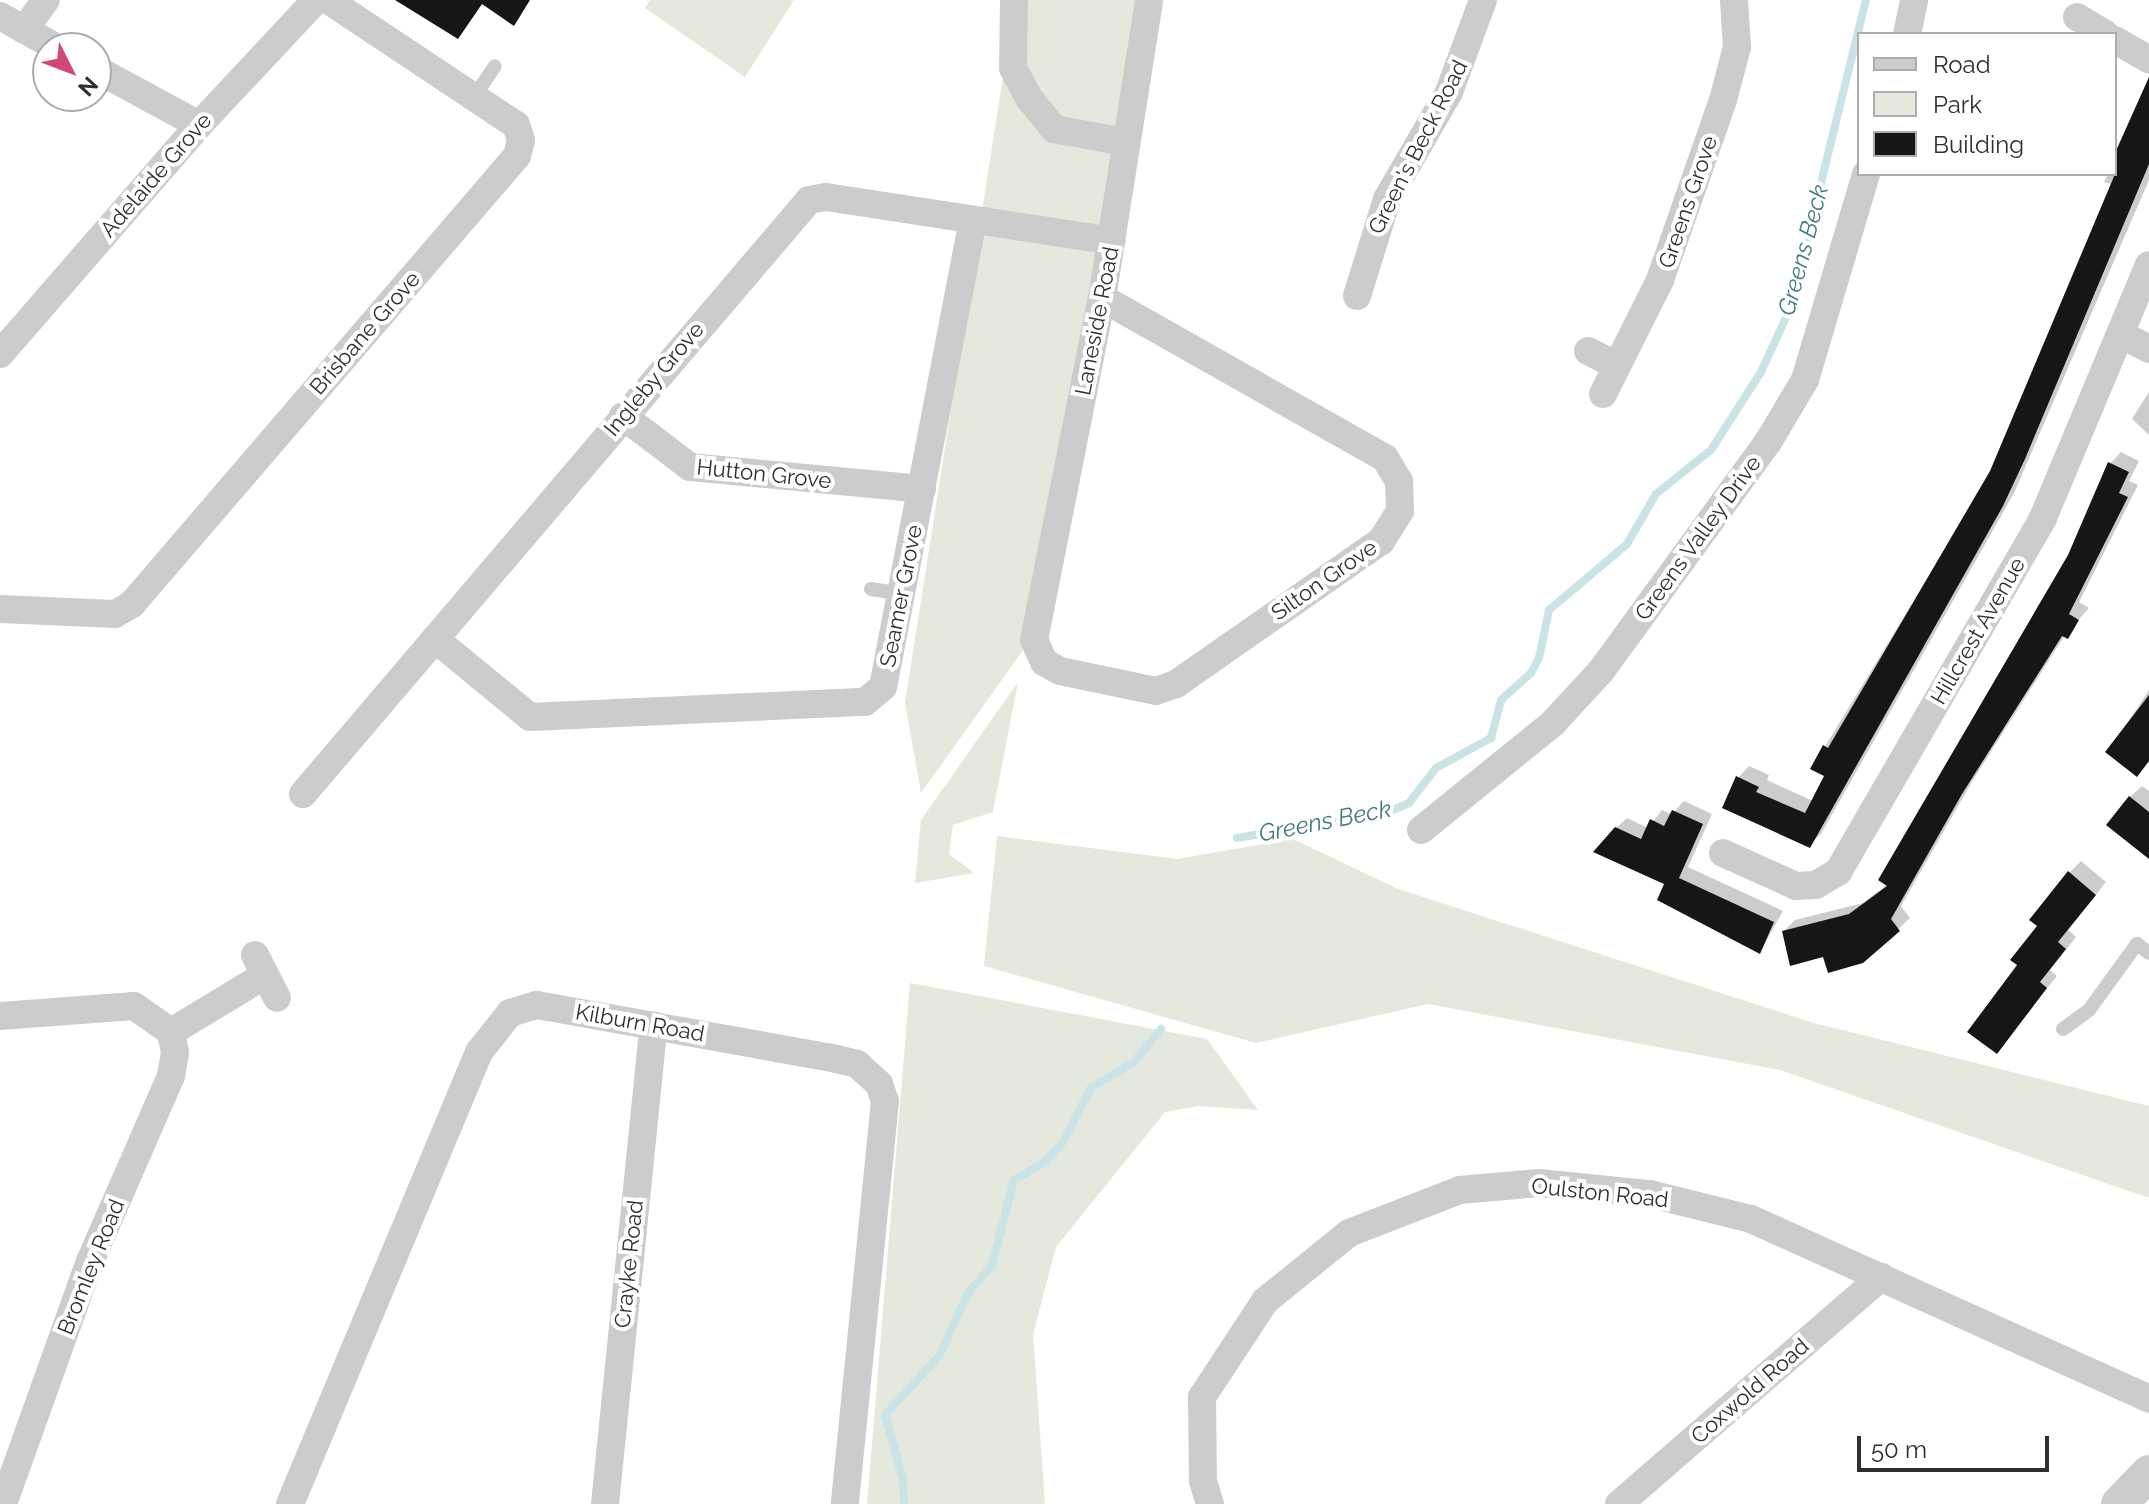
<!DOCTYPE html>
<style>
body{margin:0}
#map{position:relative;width:2149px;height:1504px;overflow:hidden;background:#fff;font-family:Raleway,sans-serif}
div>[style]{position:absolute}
.green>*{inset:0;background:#e5e8dc}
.shadow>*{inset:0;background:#0003}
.stream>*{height:8px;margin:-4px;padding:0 4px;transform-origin:4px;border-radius:4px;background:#cae3e6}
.building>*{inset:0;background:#161616}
.service>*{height:14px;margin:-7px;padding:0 7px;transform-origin:7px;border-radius:7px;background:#ccc}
.minor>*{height:28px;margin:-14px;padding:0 14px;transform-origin:14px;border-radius:14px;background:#ccc}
.tertiary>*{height:36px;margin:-18px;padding:0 18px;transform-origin:18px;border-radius:18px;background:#ccc}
span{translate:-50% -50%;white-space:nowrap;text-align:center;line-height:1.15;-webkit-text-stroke:8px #fff;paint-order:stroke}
.street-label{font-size:22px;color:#2f2f2f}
.water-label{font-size:24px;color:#437a82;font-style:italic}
.legend{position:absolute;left:1857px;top:32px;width:260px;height:144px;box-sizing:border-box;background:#fff;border:2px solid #acacac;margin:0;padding:10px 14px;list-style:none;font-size:24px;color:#2f2f2f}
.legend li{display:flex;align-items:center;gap:16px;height:40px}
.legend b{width:40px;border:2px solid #acacac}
.north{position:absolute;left:32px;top:32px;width:80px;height:80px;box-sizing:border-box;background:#fff;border:2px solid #acacac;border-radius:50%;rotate:132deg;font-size:22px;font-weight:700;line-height:32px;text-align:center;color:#2f2f2f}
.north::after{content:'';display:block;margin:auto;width:28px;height:36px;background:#d14776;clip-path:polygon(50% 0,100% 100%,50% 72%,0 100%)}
.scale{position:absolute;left:1857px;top:1436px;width:192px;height:36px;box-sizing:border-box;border:4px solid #2f2f2f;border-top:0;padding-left:10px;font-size:24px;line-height:28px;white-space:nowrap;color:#2f2f2f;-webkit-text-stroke:6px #fff;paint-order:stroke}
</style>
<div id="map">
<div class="green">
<i style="clip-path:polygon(650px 0,794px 0,745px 77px,645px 8px)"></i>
<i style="clip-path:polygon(1015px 0,1148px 0,1026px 646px,921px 793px,905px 703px)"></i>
<i style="clip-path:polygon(1018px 682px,993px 812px,953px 825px,949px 854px,974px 873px,915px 883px,921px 820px)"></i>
<i style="clip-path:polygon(997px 836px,1177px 859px,1293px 839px,1398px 889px,1814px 1023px,2149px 1106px,2149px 1198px,1780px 1070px,1428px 1004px,1256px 1043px,984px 966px)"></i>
<i style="clip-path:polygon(910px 983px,1207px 1039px,1258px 1110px,1198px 1106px,1165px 1112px,1056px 1247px,1033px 1334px,1045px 1504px,867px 1504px)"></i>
</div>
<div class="shadow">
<i style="clip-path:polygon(2149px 94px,2149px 180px,2014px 493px,1821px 834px,1809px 845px,1738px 778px,1749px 766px,1769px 775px,1767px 780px,1813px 801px,1827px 775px,1812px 768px,1992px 472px,2111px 184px,2104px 182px,2108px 174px,2115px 174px,2115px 157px)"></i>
<i style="clip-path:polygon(2149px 392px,2149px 435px,2132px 419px)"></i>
<i style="clip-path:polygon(2121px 452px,2139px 461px,2129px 481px,2138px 485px,2079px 602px,2089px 608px,2065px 635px,1973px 780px,1901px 906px,1910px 918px,1898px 929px,1825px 955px,1784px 931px,1795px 920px,1863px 903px,1888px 884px,2070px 556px,2110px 464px)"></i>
<i style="clip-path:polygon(2149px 690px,2149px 762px,2137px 774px,2108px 752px)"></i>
<i style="clip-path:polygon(2142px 786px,2149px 791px,2149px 856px,2130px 797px)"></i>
<i style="clip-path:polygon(1684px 801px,1712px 814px,1688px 867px,1783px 911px,1760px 952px,1666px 883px,1616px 828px,1627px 818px,1648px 828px,1662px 810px,1672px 814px)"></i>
<i style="clip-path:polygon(2081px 861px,2106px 882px,2068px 930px,2076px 937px,2050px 970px,2057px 976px,1996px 1051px,2020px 965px,2069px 873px)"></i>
</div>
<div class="stream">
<i style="left:1237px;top:838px;width:101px;rotate:-9.6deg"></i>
<i style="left:1337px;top:821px;width:25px;rotate:-23deg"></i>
<i style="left:1360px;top:811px;width:28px;rotate:2deg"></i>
<i style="left:1388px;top:812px;width:23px;rotate:-23deg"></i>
<i style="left:1409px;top:803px;width:44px;rotate:-52.4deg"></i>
<i style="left:1436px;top:768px;width:63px;rotate:-28.6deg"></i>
<i style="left:1491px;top:738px;width:39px;rotate:-75deg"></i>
<i style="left:1501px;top:700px;width:40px;rotate:-42deg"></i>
<i style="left:1531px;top:673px;width:17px;rotate:-62deg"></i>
<i style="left:1539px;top:658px;width:49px;rotate:-78.2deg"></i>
<i style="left:1549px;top:610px;width:102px;rotate:-40.2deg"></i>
<i style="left:1627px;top:544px;width:58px;rotate:-59.9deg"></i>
<i style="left:1656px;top:494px;width:70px;rotate:-38.7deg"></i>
<i style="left:1711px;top:450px;width:93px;rotate:-57.3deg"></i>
<i style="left:1761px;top:372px;width:69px;rotate:-65.3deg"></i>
<i style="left:1790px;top:309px;width:318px;rotate:-76.2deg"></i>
<i style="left:904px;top:1504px;width:25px;rotate:-92deg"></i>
<i style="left:903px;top:1479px;width:66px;rotate:-105.7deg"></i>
<i style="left:885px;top:1415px;width:80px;rotate:-47.5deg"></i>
<i style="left:939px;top:1356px;width:69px;rotate:-65.3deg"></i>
<i style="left:968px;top:1293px;width:37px;rotate:-49deg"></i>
<i style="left:992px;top:1265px;width:88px;rotate:-75.5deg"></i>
<i style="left:1014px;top:1180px;width:34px;rotate:-30deg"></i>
<i style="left:1044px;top:1163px;width:28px;rotate:-48deg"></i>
<i style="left:1063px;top:1142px;width:61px;rotate:-62.6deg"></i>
<i style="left:1091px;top:1088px;width:50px;rotate:-31.2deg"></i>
<i style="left:1134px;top:1062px;width:43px;rotate:-50.7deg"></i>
</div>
<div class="building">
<i style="clip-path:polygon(395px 0,530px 0,514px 26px,482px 4px,458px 39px)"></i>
<i style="clip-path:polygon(2149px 77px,2149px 164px,2025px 459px,2003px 506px,1810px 848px,1722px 808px,1736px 776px,1759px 787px,1756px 792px,1805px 813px,1824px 776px,1810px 769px,1823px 745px,1828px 748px,1990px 471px,2115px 174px,2115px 153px)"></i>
<i style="clip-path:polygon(2108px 462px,2129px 472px,2119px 493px,2128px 497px,2069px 614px,2079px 620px,2068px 639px,2062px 636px,1962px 794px,1891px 919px,1900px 931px,1863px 963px,1828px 973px,1823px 957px,1790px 966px,1782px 931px,1849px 914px,1887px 886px,1878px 880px,2068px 555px)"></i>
<i style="clip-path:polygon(2149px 695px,2149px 761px,2137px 777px,2105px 752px)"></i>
<i style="clip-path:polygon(2129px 796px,2149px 812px,2149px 859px,2106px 825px)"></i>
<i style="clip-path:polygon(1672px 810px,1703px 824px,1679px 878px,1774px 922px,1760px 954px,1657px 900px,1664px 884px,1593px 852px,1615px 827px,1641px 839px,1650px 819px,1664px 826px)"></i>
<i style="clip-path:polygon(2068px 871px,2096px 895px,2058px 942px,2066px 949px,2040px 982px,2047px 988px,1997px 1054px,1967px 1032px,2017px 965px,2010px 960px,2037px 926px,2029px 920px)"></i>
</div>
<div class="service">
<i style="left:474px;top:97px;width:37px;rotate:-56deg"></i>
<i style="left:871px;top:589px;width:30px;rotate:9deg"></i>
<i style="left:2063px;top:1029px;width:32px;rotate:-36deg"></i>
<i style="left:2089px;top:1010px;width:82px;rotate:-54deg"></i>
<i style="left:2137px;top:944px;width:15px;rotate:37deg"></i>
</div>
<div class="minor">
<i style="left:1014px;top:0;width:68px;rotate:90.8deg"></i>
<i style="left:1013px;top:68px;width:34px;rotate:62deg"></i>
<i style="left:1029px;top:98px;width:40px;rotate:51deg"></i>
<i style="left:1054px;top:129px;width:72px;rotate:10.4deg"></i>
<i style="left:0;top:16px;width:65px;rotate:29.3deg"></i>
<i style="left:2077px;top:17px;width:33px;rotate:31deg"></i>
<i style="left:24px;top:30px;width:37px;rotate:-54deg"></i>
<i style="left:1907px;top:34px;width:35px;rotate:-78deg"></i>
<i style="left:2115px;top:40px;width:39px;rotate:30deg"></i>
<i style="left:96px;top:69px;width:117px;rotate:28.5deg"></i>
<i style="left:1357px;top:296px;width:102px;rotate:-72.8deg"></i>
<i style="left:1387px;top:199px;width:124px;rotate:-59.9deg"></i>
<i style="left:1449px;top:92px;width:98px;rotate:-69.7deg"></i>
<i style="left:1102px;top:298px;width:325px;rotate:29.5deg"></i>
<i style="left:1385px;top:458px;width:27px;rotate:59deg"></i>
<i style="left:1399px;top:481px;width:30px;rotate:88deg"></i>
<i style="left:1400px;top:511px;width:36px;rotate:122deg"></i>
<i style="left:1381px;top:541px;width:250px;rotate:145.1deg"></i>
<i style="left:1176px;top:684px;width:21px;rotate:161deg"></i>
<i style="left:1156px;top:691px;width:98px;rotate:-168.2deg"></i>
<i style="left:1060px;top:671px;width:18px;rotate:-151deg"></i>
<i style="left:1044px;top:662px;width:24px;rotate:-114deg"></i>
<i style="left:1034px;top:640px;width:349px;rotate:-78.8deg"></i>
<i style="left:1102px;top:298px;width:302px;rotate:-81deg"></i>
<i style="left:2120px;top:334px;width:33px;rotate:27deg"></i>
<i style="left:1588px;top:351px;width:31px;rotate:27deg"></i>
<i style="left:0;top:354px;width:303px;rotate:-49deg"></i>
<i style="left:199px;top:125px;width:171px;rotate:-46.9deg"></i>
<i style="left:1603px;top:394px;width:127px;rotate:-63.4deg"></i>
<i style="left:1660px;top:280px;width:191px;rotate:-70.7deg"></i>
<i style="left:1723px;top:100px;width:55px;rotate:-75.2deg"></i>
<i style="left:1737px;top:47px;width:47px;rotate:-93.7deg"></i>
<i style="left:623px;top:416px;width:84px;rotate:37.3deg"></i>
<i style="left:690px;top:467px;width:233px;rotate:5.4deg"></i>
<i style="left:0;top:609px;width:115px;rotate:2.5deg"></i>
<i style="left:115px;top:614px;width:20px;rotate:-30deg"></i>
<i style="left:132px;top:604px;width:591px;rotate:-49.33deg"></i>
<i style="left:517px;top:156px;width:16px;rotate:-76deg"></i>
<i style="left:521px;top:140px;width:16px;rotate:-108deg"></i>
<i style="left:516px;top:125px;width:226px;rotate:-146.4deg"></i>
<i style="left:435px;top:639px;width:123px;rotate:39.4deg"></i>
<i style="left:530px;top:717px;width:335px;rotate:-2.6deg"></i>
<i style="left:865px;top:702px;width:23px;rotate:-40deg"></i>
<i style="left:883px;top:687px;width:475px;rotate:-79.1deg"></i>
<i style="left:303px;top:794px;width:780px;rotate:-49.57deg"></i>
<i style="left:809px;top:200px;width:17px;rotate:-10deg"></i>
<i style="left:826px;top:197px;width:289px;rotate:8.7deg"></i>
<i style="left:1421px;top:830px;width:170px;rotate:-39deg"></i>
<i style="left:1553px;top:723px;width:71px;rotate:-47.3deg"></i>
<i style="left:1601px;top:671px;width:283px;rotate:-53.9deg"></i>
<i style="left:1768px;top:442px;width:72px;rotate:-59.2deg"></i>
<i style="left:1805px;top:380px;width:215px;rotate:-73.5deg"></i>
<i style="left:1723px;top:853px;width:80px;rotate:24.3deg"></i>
<i style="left:1796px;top:886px;width:20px;rotate:-3deg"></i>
<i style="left:1816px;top:885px;width:26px;rotate:-31deg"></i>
<i style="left:1838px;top:872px;width:409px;rotate:-59.9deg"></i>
<i style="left:2043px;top:518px;width:274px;rotate:-67.3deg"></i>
<i style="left:255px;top:955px;width:48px;rotate:62.9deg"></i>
<i style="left:0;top:1016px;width:134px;rotate:-4.3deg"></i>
<i style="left:134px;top:1006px;width:45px;rotate:35.1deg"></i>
<i style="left:171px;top:1032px;width:21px;rotate:79deg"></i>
<i style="left:175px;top:1053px;width:23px;rotate:100deg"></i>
<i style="left:171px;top:1076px;width:202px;rotate:113.6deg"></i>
<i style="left:90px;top:1261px;width:258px;rotate:109.7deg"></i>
<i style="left:171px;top:1032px;width:110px;rotate:-31.2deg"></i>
<i style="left:290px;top:1504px;width:490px;rotate:-67.3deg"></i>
<i style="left:479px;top:1052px;width:50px;rotate:-51.5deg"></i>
<i style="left:510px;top:1013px;width:28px;rotate:-17deg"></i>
<i style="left:537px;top:1005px;width:304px;rotate:10.2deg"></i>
<i style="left:836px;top:1059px;width:22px;rotate:13deg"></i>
<i style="left:857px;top:1064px;width:30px;rotate:42deg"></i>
<i style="left:879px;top:1084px;width:18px;rotate:71deg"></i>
<i style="left:885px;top:1101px;width:405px;rotate:95.7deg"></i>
<i style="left:605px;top:1504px;width:481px;rotate:-84.2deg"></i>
<i style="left:1210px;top:1504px;width:24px;rotate:-107deg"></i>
<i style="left:1203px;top:1481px;width:84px;rotate:-90.7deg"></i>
<i style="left:1202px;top:1397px;width:115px;rotate:-56.7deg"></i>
<i style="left:1265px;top:1301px;width:108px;rotate:-39deg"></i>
<i style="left:1349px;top:1233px;width:119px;rotate:-21.2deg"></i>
<i style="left:1460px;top:1190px;width:79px;rotate:-5.1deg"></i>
<i style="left:1539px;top:1183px;width:112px;rotate:5.7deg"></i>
<i style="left:1650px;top:1194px;width:104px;rotate:13.9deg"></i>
<i style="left:1751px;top:1219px;width:437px;rotate:24.3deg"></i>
<i style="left:1619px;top:1504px;width:347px;rotate:-40.9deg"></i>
</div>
<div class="tertiary">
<i style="left:2119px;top:1504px;width:43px;rotate:-45.9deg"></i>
</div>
<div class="street-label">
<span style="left:1418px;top:147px;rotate:-63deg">Green's Beck Road</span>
<span style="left:156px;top:175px;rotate:-49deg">Adelaide Grove</span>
<span style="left:1688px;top:202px;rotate:-71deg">Greens Grove</span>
<span style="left:1097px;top:321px;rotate:-79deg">Laneside Road</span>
<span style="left:365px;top:333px;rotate:-49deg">Brisbane Grove</span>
<span style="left:654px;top:379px;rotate:-50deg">Ingleby Grove</span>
<span style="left:764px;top:474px;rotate:6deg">Hutton Grove</span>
<span style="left:1698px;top:538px;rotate:-54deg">Greens Valley Drive</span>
<span style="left:1324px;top:580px;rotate:-35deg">Silton Grove</span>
<span style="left:901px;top:596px;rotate:-79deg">Seamer Grove</span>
<span style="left:1978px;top:631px;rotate:-60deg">Hillcrest Avenue</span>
<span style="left:640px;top:1023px;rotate:10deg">Kilburn Road</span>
<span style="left:1600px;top:1193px;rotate:6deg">Oulston Road</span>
<span style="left:629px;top:1264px;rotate:-84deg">Crayke Road</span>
<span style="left:91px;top:1267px;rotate:-68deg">Bromley Road</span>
<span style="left:1750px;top:1391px;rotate:-41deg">Coxwold Road</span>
</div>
<div class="water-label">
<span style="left:1803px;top:250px;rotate:-75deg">Greens Beck</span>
<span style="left:1325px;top:821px;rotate:-11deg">Greens Beck</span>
</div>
<ul class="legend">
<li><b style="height:10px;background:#ccc"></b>Road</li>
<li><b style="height:22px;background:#e5e8dc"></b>Park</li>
<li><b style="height:22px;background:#161616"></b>Building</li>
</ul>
<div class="north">N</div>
<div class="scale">50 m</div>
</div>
